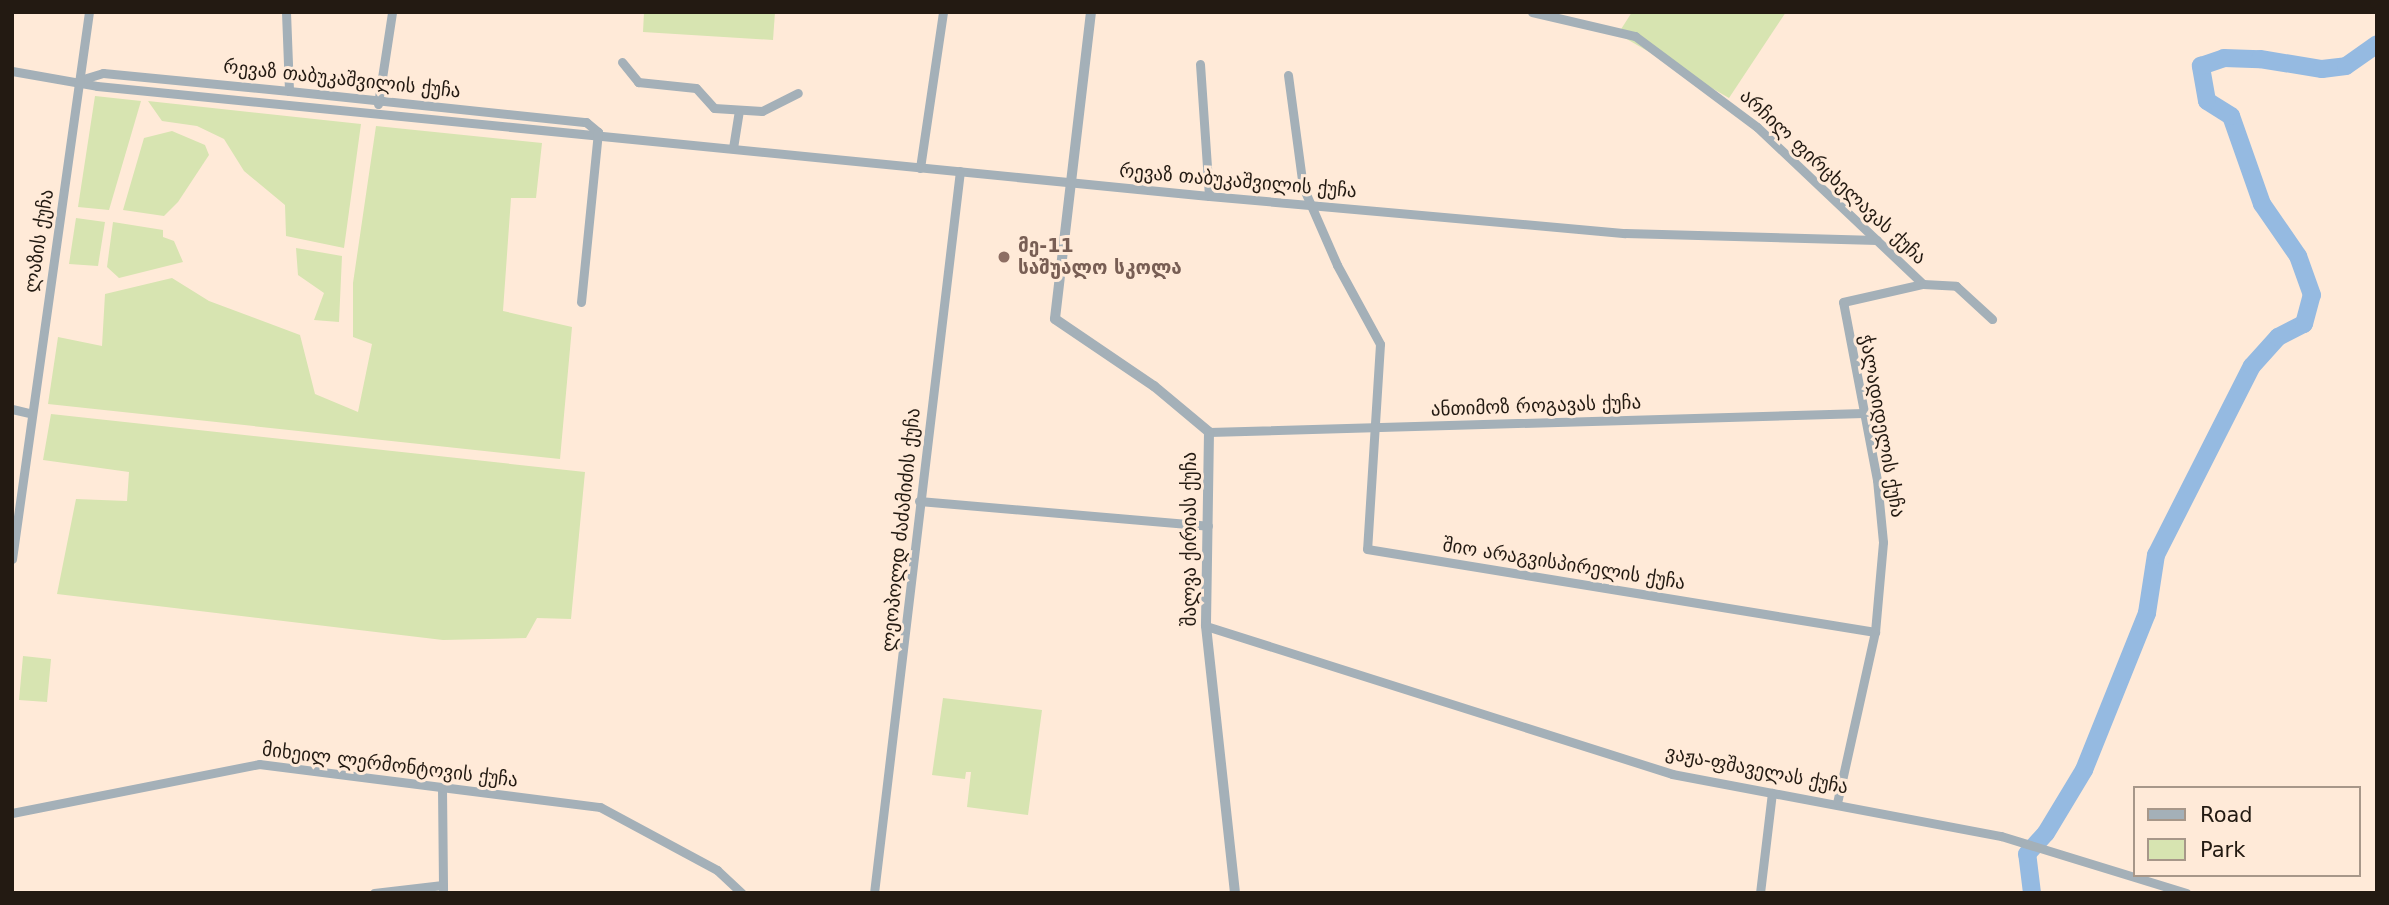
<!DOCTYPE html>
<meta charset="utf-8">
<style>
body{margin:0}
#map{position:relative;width:2389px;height:905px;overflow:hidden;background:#ffead8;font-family:"DejaVu Sans","Noto Sans Georgian",sans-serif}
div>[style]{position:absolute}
.green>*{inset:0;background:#d7e4b1}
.river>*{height:18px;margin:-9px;padding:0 9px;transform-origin:9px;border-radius:9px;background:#95bae1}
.minor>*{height:9px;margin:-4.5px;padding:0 4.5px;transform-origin:4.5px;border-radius:4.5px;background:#a4b0b8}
.tertiary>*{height:10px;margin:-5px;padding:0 5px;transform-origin:5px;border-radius:5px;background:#a4b0b8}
.dots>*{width:19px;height:19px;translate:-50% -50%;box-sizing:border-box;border:4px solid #ffead8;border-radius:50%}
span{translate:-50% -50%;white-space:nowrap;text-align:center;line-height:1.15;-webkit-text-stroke:6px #ffead8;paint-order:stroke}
.street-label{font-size:19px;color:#231a12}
.education-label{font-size:19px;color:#785e54;font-weight:700}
.left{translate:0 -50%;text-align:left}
.frame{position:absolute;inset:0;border:14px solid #231a12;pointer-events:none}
.legend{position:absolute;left:2133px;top:786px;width:228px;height:91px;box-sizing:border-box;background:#ffead8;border:2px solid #a79789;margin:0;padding:9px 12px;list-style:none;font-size:21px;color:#231a12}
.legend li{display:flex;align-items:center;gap:14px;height:35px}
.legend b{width:35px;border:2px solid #a79789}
</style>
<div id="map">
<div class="green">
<i style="clip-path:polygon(644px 12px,775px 12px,773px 40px,643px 32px)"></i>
<i style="clip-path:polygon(1632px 12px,1786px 12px,1729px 98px,1618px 34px)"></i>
<i style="clip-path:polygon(95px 96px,141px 101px,109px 210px,78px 207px)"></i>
<i style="clip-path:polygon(148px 101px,361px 124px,344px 248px,286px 236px,285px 205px,244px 171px,224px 139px,197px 126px,162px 121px)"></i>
<i style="clip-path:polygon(376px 126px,542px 143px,536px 198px,511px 198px,503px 311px,572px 327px,560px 459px,48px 404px,58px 337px,102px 346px,105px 294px,172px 278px,209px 301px,300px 335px,315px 394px,358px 412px,372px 344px,353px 337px,353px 283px)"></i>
<i style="clip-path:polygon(172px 131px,205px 145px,209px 155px,178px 202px,164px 216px,123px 210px,144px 138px)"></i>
<i style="clip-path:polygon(76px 218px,105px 222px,98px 266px,69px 264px)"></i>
<i style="clip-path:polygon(113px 222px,163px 230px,163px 237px,174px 241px,183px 262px,119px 278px,107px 267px)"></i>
<i style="clip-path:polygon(296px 248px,342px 256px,339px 322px,314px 320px,324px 293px,298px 275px)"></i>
<i style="clip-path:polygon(51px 414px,585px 472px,571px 619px,537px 618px,526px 638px,443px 640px,57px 594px,76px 499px,127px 501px,129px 472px,43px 460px)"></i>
<i style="clip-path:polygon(23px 656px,51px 659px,47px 702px,19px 700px)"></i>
<i style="clip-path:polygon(943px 698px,1042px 710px,1028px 815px,967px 807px,971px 772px,966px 772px,965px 779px,932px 775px)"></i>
</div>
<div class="river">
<i style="left:2032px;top:893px;width:39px;rotate:-97deg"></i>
<i style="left:2027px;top:854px;width:28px;rotate:-48deg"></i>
<i style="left:2046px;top:833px;width:74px;rotate:-58.9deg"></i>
<i style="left:2084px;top:770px;width:169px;rotate:-68.1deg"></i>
<i style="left:2147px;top:613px;width:59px;rotate:-81.2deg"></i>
<i style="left:2156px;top:555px;width:212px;rotate:-63.1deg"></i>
<i style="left:2252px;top:366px;width:39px;rotate:-48deg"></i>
<i style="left:2278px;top:337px;width:29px;rotate:-27deg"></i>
<i style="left:2304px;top:324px;width:30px;rotate:-75deg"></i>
<i style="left:2312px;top:295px;width:41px;rotate:-109.7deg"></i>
<i style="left:2298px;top:256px;width:63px;rotate:-124.7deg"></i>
<i style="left:2262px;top:204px;width:93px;rotate:-109.4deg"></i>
<i style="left:2231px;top:116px;width:28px;rotate:-148deg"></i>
<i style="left:2207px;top:101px;width:36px;rotate:-100deg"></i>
<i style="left:2201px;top:66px;width:24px;rotate:-19deg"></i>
<i style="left:2224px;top:58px;width:36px;rotate:2deg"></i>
<i style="left:2260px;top:59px;width:63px;rotate:9.2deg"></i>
<i style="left:2322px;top:69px;width:24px;rotate:-7deg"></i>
<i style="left:2346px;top:66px;width:38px;rotate:-35deg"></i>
</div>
<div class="minor">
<i style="left:286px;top:12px;width:79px;rotate:87.8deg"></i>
<i style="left:1532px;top:12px;width:106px;rotate:13.1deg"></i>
<i style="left:1635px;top:36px;width:152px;rotate:36.7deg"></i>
<i style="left:1757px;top:127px;width:228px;rotate:43.4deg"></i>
<i style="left:622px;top:62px;width:26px;rotate:51deg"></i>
<i style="left:638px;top:82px;width:58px;rotate:5.9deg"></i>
<i style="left:696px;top:88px;width:27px;rotate:48deg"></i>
<i style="left:714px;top:108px;width:48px;rotate:3.6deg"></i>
<i style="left:762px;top:111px;width:40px;rotate:-26.6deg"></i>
<i style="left:1200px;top:64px;width:132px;rotate:86.1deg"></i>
<i style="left:12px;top:71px;width:86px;rotate:10deg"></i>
<i style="left:97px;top:86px;width:1117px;rotate:5.65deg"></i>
<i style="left:1209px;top:196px;width:418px;rotate:5.1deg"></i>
<i style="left:1625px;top:233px;width:252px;rotate:1.6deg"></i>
<i style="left:1288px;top:75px;width:113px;rotate:82.4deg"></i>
<i style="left:1303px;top:187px;width:85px;rotate:66.4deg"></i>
<i style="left:1337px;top:265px;width:90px;rotate:61.4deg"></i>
<i style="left:1380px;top:344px;width:205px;rotate:93.6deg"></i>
<i style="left:1367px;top:549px;width:515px;rotate:9.28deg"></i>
<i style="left:80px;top:80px;width:24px;rotate:-17deg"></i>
<i style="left:103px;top:73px;width:187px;rotate:5.5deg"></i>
<i style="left:289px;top:91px;width:299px;rotate:6deg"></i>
<i style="left:586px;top:122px;width:16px;rotate:40deg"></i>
<i style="left:378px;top:104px;width:93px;rotate:-81.3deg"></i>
<i style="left:733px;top:148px;width:38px;rotate:-81deg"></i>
<i style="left:920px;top:168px;width:158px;rotate:-81.6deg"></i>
<i style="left:581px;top:302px;width:171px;rotate:-84.3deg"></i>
<i style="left:12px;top:409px;width:18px;rotate:13deg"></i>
<i style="left:1209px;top:432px;width:655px;rotate:-1.66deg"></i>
<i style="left:919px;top:501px;width:290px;rotate:4.9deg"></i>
<i style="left:12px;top:559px;width:552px;rotate:-81.99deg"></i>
<i style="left:1206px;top:626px;width:489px;rotate:17.6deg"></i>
<i style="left:1672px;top:774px;width:335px;rotate:10.7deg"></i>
<i style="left:2001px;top:836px;width:194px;rotate:17.1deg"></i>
<i style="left:442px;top:789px;width:104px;rotate:89.4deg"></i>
<i style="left:1837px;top:803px;width:175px;rotate:-77.5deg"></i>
<i style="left:1875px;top:632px;width:90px;rotate:-84.9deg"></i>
<i style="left:1883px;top:542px;width:62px;rotate:-95.5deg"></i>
<i style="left:1877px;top:480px;width:181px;rotate:-100.8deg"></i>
<i style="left:1843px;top:302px;width:82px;rotate:-12.7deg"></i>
<i style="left:1923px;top:284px;width:33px;rotate:3deg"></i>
<i style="left:1956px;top:286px;width:49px;rotate:42.5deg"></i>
<i style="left:12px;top:813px;width:252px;rotate:-11.2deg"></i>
<i style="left:259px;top:764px;width:344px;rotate:7.2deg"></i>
<i style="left:600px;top:807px;width:133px;rotate:28.3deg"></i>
<i style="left:717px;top:870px;width:34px;rotate:43deg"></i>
<i style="left:374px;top:893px;width:69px;rotate:-6.6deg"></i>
<i style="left:874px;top:893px;width:727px;rotate:-83.21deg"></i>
<i style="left:1760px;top:893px;width:101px;rotate:-83.2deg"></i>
</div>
<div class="tertiary">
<i style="left:1091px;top:12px;width:309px;rotate:96.7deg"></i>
<i style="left:1055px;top:319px;width:120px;rotate:34.1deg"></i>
<i style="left:1154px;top:386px;width:72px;rotate:39.9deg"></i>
<i style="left:1209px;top:432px;width:194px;rotate:90.9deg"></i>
<i style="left:1206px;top:626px;width:269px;rotate:83.8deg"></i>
</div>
<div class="dots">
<i style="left:1004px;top:257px;background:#8d6e63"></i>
</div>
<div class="street-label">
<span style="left:342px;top:79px;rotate:6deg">რევაზ თაბუკაშვილის ქუჩა</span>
<span style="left:1833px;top:177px;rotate:43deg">არჩილ ფირცხელავას ქუჩა</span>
<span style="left:1238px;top:181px;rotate:5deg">რევაზ თაბუკაშვილის ქუჩა</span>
<span style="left:39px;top:241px;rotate:-81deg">ლაზის ქუჩა</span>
<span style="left:1536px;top:406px;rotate:-2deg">ანთიმოზ როგავას ქუჩა</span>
<span style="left:1882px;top:426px;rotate:80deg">ჭალადიდელის ქუჩა</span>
<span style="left:901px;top:530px;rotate:-84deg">ლეოპოლდ ძაძამიძის ქუჩა</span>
<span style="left:1190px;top:539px;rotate:-90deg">შალვა ქირიას ქუჩა</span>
<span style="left:1564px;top:564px;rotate:9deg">შიო არაგვისპირელის ქუჩა</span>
<span style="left:390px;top:765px;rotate:7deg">მიხეილ ლერმონტოვის ქუჩა</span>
<span style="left:1757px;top:770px;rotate:11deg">ვაჟა-ფშაველას ქუჩა</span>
</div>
<div class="education-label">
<span class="left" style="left:1018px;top:257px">მე-11<br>საშუალო სკოლა</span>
</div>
<div class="frame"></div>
<ul class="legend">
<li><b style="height:9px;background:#a4b0b8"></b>Road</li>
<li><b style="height:19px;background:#d7e4b1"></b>Park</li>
</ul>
</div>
